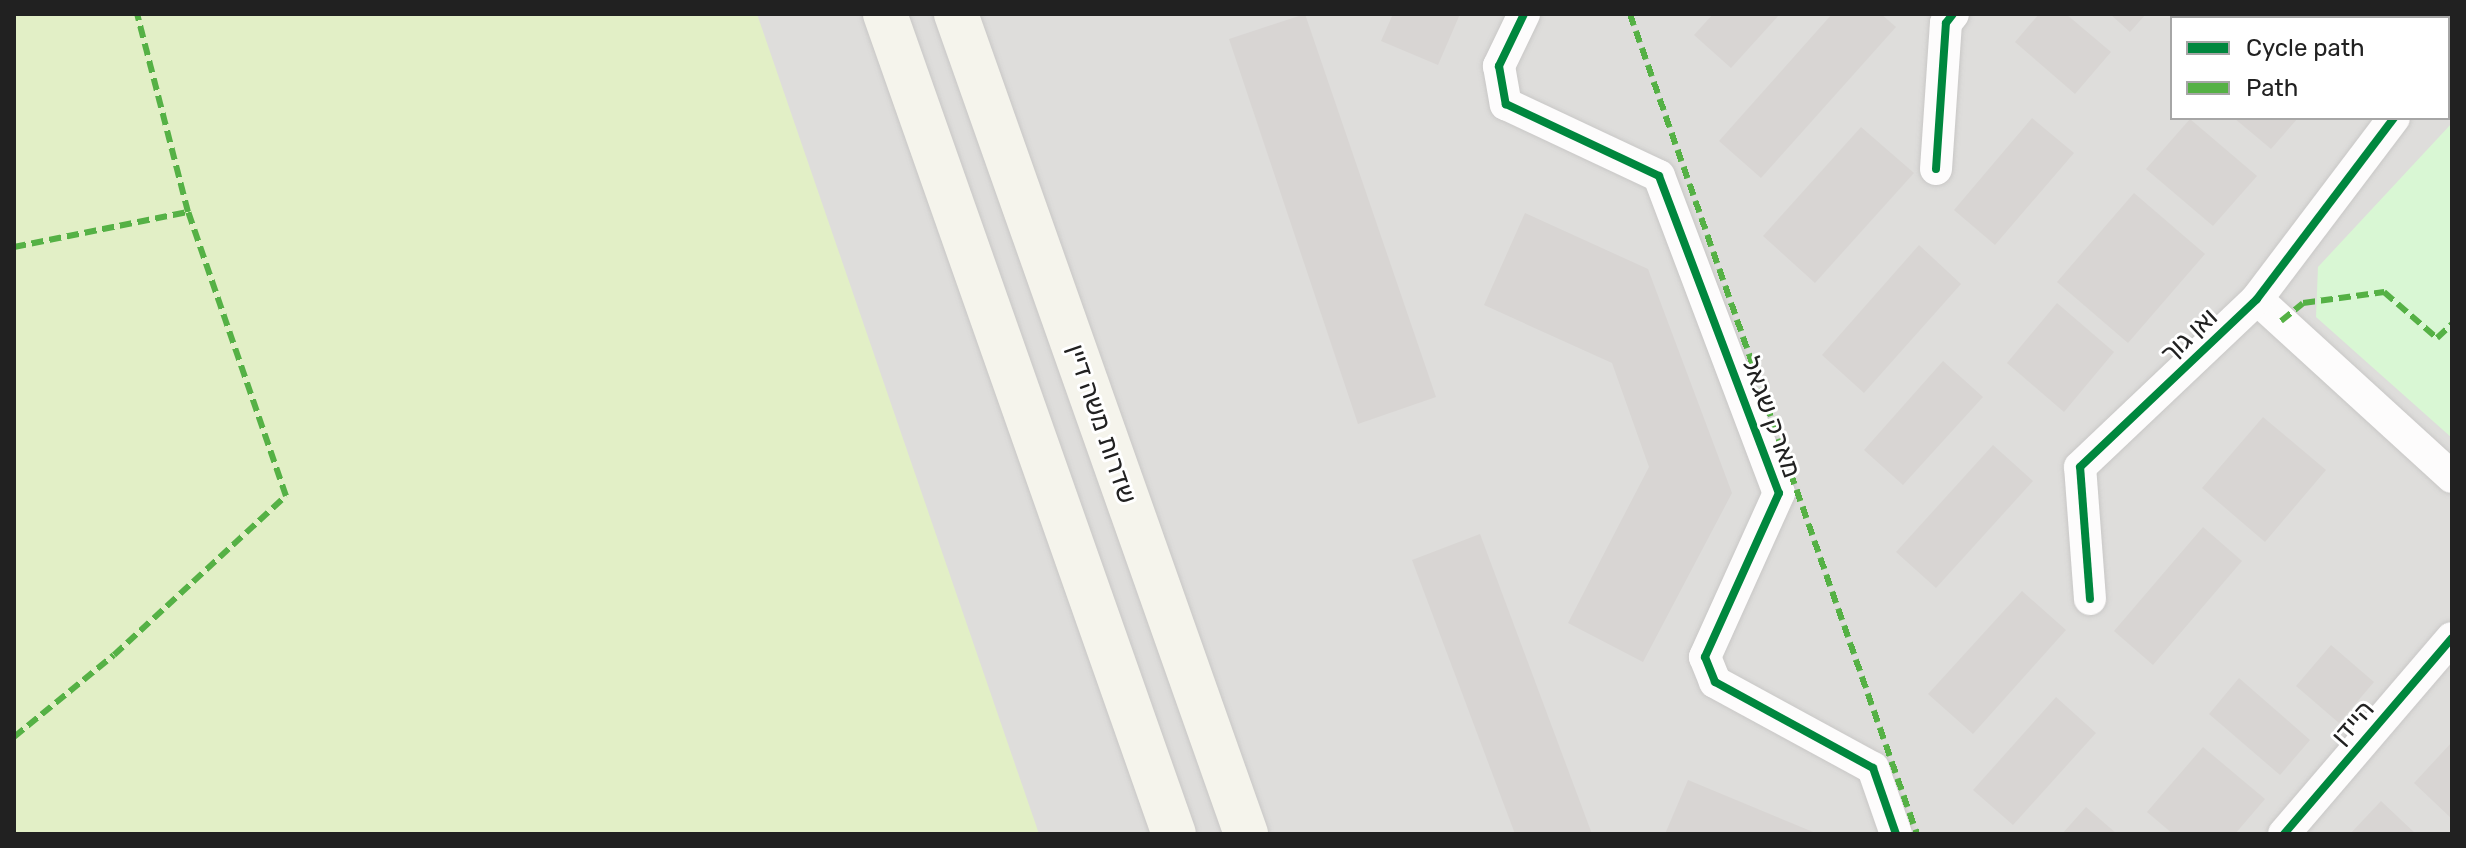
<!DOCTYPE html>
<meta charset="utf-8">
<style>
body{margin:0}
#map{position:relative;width:2466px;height:848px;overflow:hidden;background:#efedea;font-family:Rubik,Heebo,sans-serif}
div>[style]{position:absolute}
.residential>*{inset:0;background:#dedddb}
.grass>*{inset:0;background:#e2efc6}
.park>*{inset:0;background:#d9f7d4}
.building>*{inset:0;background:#d8d5d3}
.roads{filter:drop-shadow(0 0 2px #c8c7c6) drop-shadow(0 0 2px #c8c7c6)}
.minor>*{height:32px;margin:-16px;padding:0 16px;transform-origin:16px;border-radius:16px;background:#fdfcfc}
.secondary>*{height:44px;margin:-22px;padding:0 22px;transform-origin:22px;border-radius:22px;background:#f5f4ec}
.quiet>*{height:6px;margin-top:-3px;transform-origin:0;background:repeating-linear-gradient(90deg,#55b145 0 12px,transparent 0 18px)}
.cycleway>*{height:8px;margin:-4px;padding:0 4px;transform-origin:4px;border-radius:4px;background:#00873e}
span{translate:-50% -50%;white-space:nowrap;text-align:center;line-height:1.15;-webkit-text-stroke:6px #fff;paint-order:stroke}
.street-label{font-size:26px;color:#212121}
.frame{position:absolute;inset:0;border:16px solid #212121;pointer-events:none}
.legend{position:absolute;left:2170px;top:16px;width:280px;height:104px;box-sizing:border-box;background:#fff;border:2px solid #a6a6a6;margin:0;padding:10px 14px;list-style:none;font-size:24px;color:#212121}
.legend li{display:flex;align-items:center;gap:16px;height:40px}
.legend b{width:40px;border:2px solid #a6a6a6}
</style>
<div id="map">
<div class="residential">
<i style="clip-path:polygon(evenodd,14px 14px,2452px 14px,2452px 834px,14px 834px,14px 14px,2172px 18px,2448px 18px,2448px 118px,2172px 118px,2172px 18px)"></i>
</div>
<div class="grass">
<i style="clip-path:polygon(14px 14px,757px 14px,1039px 834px,14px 834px)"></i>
</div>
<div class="park">
<i style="clip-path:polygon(2452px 123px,2452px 438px,2316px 317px,2318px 267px)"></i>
</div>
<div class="building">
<i style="clip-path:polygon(1305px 14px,1436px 397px,1358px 424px,1229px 39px)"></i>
<i style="clip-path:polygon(1393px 14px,1460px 14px,1438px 65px,1381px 41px)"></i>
<i style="clip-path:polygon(1713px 14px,1780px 14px,1731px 68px,1694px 35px)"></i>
<i style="clip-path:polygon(1832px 14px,1881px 14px,1896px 27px,1761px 178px,1719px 141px)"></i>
<i style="clip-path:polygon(2039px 14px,2066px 14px,2111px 52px,2075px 94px,2015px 42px)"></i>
<i style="clip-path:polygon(2110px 14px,2146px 14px,2130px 32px)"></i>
<i style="clip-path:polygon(2246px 14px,2352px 14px,2357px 18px,2243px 18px)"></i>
<i style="clip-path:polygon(2032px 118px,2074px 153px,1995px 245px,1954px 210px)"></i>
<i style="clip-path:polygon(2234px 118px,2298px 118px,2271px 149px)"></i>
<i style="clip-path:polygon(2190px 119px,2257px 176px,2213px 226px,2146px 169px)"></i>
<i style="clip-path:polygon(1861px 127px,1914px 173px,1815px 283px,1763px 236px)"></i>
<i style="clip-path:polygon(2134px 193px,2205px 254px,2128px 343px,2057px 282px)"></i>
<i style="clip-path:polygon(1525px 213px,1648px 269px,1732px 493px,1643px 662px,1568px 623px,1649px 467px,1612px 363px,1484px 305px)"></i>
<i style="clip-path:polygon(1919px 245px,1961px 284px,1864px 393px,1822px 355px)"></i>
<i style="clip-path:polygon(2057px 303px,2114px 352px,2064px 412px,2007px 363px)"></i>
<i style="clip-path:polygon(1943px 361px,1983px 397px,1903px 485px,1864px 450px)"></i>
<i style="clip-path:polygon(2263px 417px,2326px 470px,2265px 542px,2202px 488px)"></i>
<i style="clip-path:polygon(1993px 445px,2033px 481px,1936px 588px,1896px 552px)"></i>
<i style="clip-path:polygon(2203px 527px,2242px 561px,2153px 665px,2114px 631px)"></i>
<i style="clip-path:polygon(1480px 534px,1592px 834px,1515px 834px,1412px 560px)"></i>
<i style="clip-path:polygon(2022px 591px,2066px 630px,1973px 734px,1928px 694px)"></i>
<i style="clip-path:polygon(2331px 645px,2374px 682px,2339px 723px,2296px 686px)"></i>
<i style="clip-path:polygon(2239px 678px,2310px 740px,2280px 775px,2209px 714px)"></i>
<i style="clip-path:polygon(2056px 697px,2096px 733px,2013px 825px,1973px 790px)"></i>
<i style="clip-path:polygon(2452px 742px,2452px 819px,2414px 783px)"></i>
<i style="clip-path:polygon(2203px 747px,2265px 799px,2235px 834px,2173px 834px,2147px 812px)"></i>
<i style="clip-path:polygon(1688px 780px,1818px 834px,1665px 834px)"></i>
<i style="clip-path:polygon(2381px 801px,2416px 834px,2350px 834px)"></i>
<i style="clip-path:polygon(2086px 807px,2117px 834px,2062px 834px)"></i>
</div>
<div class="roads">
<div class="minor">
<i style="left:1524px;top:14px;width:58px;rotate:115.7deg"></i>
<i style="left:1499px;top:66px;width:39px;rotate:80deg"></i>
<i style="left:1506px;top:104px;width:169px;rotate:25.2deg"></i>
<i style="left:1659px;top:176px;width:339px;rotate:69.3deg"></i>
<i style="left:1779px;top:493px;width:180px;rotate:114.3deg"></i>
<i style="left:1705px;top:657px;width:27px;rotate:68deg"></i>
<i style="left:1715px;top:682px;width:180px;rotate:28.6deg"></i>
<i style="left:1873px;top:768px;width:70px;rotate:70.8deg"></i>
<i style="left:2448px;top:47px;width:6px;rotate:-51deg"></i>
<i style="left:1936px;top:169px;width:146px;rotate:-86.1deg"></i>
<i style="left:1946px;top:23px;width:11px;rotate:-52deg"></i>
<i style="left:2257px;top:299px;width:264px;rotate:42.4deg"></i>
<i style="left:2090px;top:599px;width:132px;rotate:-94.3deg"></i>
<i style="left:2080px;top:467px;width:244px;rotate:-43.5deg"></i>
<i style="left:2257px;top:299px;width:227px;rotate:-52.9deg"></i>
<i style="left:2284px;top:834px;width:258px;rotate:-49.4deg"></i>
</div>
<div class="secondary">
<i style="left:885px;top:14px;width:869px;rotate:70.59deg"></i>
<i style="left:956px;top:14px;width:870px;rotate:70.52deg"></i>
</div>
</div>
<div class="quiet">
<i style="left:1630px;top:14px;width:869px;rotate:70.71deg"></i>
<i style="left:14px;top:247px;width:177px;rotate:-11.4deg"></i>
<i style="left:2281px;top:321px;width:28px;rotate:-39deg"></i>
<i style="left:2303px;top:303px;width:82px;rotate:-7.7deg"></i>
<i style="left:2384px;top:292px;width:70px;rotate:41deg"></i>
<i style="left:2437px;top:338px;width:21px;rotate:-43deg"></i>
<i style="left:14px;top:737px;width:129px;rotate:-39.4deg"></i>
<i style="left:114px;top:655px;width:234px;rotate:-42.8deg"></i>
<i style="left:286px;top:496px;width:300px;rotate:-109deg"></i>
<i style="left:188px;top:212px;width:204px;rotate:-104.4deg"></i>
</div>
<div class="cycleway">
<i style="left:1524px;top:14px;width:58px;rotate:115.7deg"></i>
<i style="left:1499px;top:66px;width:39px;rotate:80deg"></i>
<i style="left:1506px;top:104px;width:169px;rotate:25.2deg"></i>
<i style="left:1659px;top:176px;width:339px;rotate:69.3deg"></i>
<i style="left:1779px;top:493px;width:180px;rotate:114.3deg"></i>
<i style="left:1705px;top:657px;width:27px;rotate:68deg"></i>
<i style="left:1715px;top:682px;width:180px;rotate:28.6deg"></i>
<i style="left:1873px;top:768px;width:70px;rotate:70.8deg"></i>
<i style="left:1936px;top:169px;width:146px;rotate:-86.1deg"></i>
<i style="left:1946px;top:23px;width:11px;rotate:-52deg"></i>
<i style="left:2090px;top:599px;width:132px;rotate:-94.3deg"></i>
<i style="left:2080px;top:467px;width:244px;rotate:-43.5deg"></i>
<i style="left:2257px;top:299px;width:227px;rotate:-52.9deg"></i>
<i style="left:2284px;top:834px;width:258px;rotate:-49.4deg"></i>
</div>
<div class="street-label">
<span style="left:2189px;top:336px;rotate:-43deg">ואן גוך</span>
<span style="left:1771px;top:417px;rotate:70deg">מארק שגאל</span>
<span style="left:1101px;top:424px;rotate:71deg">שדרות משה דיין</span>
<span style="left:2353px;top:723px;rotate:-49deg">היידן</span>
</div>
<div class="frame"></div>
<ul class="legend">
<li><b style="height:10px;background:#00873e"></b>Cycle path</li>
<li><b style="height:10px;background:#55b145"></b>Path</li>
</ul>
</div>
